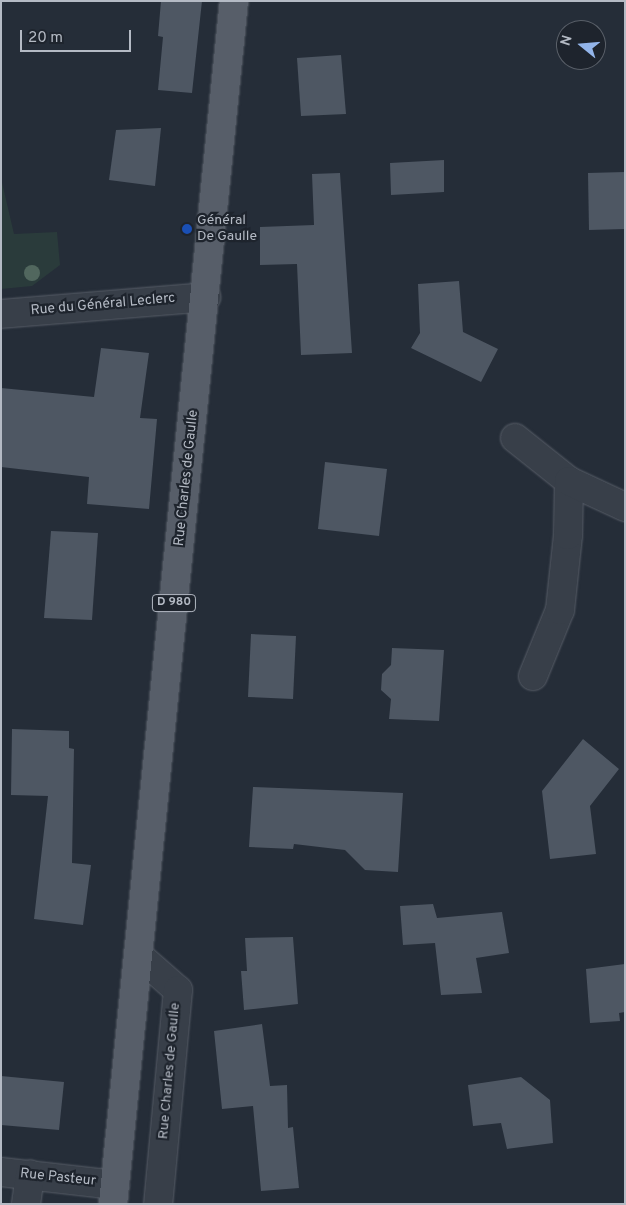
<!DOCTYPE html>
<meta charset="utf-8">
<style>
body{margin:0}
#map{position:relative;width:626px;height:1205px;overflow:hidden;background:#252d38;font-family:Overpass,sans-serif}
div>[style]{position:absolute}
.green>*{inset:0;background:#2a3b3b}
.building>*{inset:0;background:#4e5763}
.roads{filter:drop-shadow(0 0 1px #575d67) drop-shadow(0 0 1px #575d67)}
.street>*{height:28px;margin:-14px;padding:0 14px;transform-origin:14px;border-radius:14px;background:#383f49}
.primary>*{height:28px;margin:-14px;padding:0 14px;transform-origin:14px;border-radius:14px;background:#575e69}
.trees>*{width:16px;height:16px;margin:-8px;border-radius:50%;background:#51675e}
.dots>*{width:14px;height:14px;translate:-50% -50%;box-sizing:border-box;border:2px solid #1e242d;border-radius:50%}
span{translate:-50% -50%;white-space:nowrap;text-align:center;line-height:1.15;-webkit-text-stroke:4.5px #1e242d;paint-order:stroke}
.shield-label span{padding:1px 4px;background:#1e242d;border:1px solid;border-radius:4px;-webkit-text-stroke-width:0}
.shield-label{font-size:12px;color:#b4bac4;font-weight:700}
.poi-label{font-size:14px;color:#b4bac4}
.left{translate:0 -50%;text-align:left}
.street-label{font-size:14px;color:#b4bac4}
.frame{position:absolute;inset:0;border:2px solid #b4bac4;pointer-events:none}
.north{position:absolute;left:556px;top:20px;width:50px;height:50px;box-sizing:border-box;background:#1e242d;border:1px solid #5a6069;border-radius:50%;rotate:287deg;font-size:14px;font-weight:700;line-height:20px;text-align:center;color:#b4bac4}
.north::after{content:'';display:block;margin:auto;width:18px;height:22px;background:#93b5ea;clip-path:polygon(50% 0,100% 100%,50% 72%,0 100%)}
.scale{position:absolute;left:20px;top:30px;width:111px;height:22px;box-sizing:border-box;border:2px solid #b4bac4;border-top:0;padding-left:6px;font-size:15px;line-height:18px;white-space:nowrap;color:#b4bac4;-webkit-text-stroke:4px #1e242d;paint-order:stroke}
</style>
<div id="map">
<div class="green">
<i style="clip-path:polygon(1px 178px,14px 234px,57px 232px,60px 265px,32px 286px,1px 289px)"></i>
</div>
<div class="building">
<i style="clip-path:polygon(161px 1px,202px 1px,192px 93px,158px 90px,163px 37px,158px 36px)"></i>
<i style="clip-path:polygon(341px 55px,346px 114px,301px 116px,297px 58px)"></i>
<i style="clip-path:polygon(161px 128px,155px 186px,109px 180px,116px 130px)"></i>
<i style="clip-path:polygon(444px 160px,444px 192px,391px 195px,390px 163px)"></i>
<i style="clip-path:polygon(625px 172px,625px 229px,589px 230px,588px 173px)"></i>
<i style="clip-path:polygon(340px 173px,352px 353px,301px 355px,297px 264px,260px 265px,260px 227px,314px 225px,312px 174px)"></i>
<i style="clip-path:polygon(459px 281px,463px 332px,498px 349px,481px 382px,411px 348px,420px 333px,418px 284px)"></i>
<i style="clip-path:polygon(101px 348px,149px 353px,140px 418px,157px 419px,149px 509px,87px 504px,89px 477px,1px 467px,1px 388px,94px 397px)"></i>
<i style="clip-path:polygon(325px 462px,387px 469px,379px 536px,318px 529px)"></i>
<i style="clip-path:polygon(51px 531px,98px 533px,92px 620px,44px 618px)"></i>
<i style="clip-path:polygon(251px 634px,296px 636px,293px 699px,248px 697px)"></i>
<i style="clip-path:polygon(392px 648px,444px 650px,439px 721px,389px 719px,391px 699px,381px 690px,382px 674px,391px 665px)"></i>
<i style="clip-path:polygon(12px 729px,69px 731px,69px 748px,74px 749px,72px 863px,91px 865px,83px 925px,34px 919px,48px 796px,11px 795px)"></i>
<i style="clip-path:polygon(583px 739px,619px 769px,590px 806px,596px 854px,550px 859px,542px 791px)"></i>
<i style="clip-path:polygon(253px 787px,403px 793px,398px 872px,365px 870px,345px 850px,294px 844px,293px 849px,249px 847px)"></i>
<i style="clip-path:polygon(433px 904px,437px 918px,502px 912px,509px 953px,476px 958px,482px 993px,441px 995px,435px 943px,403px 945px,400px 906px)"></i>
<i style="clip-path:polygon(293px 937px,298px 1004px,244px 1010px,241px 971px,247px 971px,245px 938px)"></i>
<i style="clip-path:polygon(625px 964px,625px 1012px,619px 1013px,620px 1021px,590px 1023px,586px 969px)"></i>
<i style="clip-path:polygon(262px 1024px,270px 1086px,287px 1085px,288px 1128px,293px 1127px,299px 1188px,261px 1191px,253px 1106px,222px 1109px,214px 1031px)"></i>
<i style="clip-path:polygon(1px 1076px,64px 1082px,59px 1130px,1px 1125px)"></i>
<i style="clip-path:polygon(521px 1077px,550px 1100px,553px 1143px,507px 1149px,501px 1123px,473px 1126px,468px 1085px)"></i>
</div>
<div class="roads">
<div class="street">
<i style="left:1px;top:314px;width:206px;rotate:-4.7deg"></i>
<i style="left:515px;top:438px;width:69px;rotate:38.5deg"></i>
<i style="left:533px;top:676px;width:71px;rotate:-67.8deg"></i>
<i style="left:560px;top:610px;width:75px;rotate:-83.9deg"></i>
<i style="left:568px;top:535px;width:54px;rotate:-88.9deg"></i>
<i style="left:569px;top:481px;width:62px;rotate:24.9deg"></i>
<i style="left:138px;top:955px;width:53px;rotate:41.2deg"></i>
<i style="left:178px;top:990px;width:215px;rotate:95.3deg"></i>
<i style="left:1px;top:1172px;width:115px;rotate:6.5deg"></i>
<i style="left:26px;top:1204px;width:30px;rotate:-82deg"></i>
</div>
<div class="primary">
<i style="left:113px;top:1204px;width:1209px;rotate:-84.26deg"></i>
</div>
</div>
<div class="trees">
<i style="left:32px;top:273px"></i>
</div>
<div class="dots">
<i style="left:187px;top:229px;background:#1a4fb4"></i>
</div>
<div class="shield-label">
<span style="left:174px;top:603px">D 980</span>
</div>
<div class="poi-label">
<span class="left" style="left:197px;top:229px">Général<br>De Gaulle</span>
</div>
<div class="street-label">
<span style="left:103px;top:305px;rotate:-5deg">Rue du Général Leclerc</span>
<span style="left:187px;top:478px;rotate:-84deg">Rue Charles de Gaulle</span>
<span style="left:170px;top:1071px;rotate:-85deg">Rue Charles de Gaulle</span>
<span style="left:58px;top:1178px;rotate:6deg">Rue Pasteur</span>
</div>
<div class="frame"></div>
<div class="north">N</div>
<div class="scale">20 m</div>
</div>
